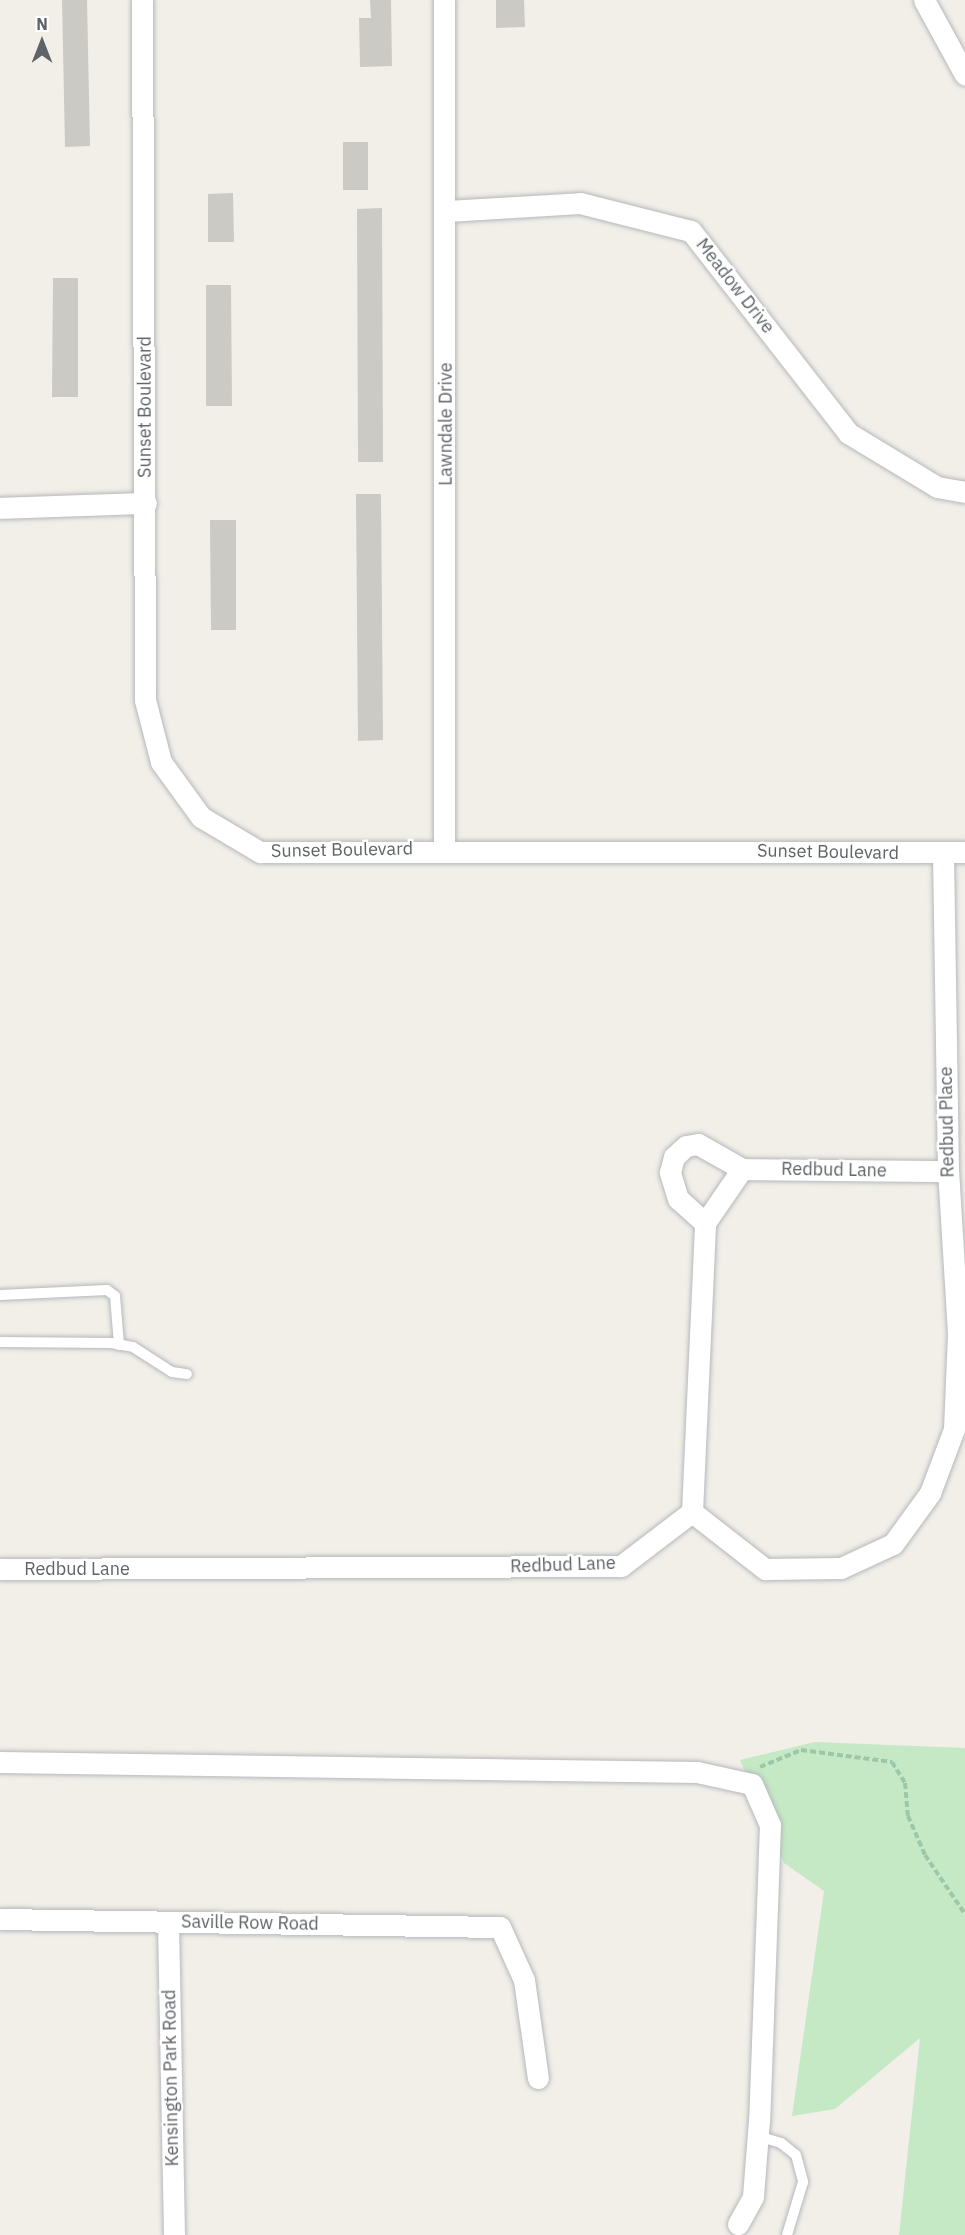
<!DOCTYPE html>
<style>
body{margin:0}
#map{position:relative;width:965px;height:2235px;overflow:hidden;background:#f1efe8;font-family:"IBM Plex Sans",sans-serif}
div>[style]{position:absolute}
.green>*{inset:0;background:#c5e8c5}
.building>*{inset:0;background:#cccac5}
.path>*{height:4px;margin-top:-2px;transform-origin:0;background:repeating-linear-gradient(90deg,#9cc7a9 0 6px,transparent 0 9px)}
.roads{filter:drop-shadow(0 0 2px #b5b8bc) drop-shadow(0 0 2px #b5b8bc)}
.lane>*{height:10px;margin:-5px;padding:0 5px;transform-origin:5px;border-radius:5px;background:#fff}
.street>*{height:21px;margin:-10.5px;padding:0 10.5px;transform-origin:10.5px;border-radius:10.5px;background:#fff}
span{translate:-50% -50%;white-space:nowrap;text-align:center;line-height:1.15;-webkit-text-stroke:4.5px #fff;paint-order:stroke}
.street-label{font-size:18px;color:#5f6368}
.north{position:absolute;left:12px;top:12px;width:60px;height:60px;-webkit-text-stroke:4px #fff;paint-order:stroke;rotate:0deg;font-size:16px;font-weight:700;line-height:24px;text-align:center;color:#5f6368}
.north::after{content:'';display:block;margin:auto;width:21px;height:27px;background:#5f6368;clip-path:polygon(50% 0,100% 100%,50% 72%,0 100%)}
</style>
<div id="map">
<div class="green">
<i style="clip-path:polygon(815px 1742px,965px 1748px,965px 2235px,899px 2235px,920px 2038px,835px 2109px,792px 2116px,824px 1891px,784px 1863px,740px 1760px)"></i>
</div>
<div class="building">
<i style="clip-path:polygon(62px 0,87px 0,90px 146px,65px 147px)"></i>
<i style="clip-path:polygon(370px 0,391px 0,392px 66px,360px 67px,359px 18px,371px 18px)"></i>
<i style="clip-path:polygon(496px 0,524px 0,525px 27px,496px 28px)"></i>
<i style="clip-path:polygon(343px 142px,368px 142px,368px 190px,343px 190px)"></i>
<i style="clip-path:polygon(233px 193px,234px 242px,208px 242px,208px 194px)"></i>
<i style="clip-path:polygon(382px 208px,383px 462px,358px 462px,357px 209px)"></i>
<i style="clip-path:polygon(53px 278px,78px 278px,78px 397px,52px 397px)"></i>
<i style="clip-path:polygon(206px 285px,231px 285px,232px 406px,206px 406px)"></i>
<i style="clip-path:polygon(356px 494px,381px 494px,383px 740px,358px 741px)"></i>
<i style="clip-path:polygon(210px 520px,236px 520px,236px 630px,211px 630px)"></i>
</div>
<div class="path">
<i style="left:760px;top:1767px;width:44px;rotate:-22.5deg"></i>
<i style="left:801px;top:1750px;width:92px;rotate:7.5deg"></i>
<i style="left:892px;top:1762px;width:25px;rotate:58deg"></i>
<i style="left:905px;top:1783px;width:33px;rotate:85deg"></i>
<i style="left:908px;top:1816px;width:43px;rotate:66.4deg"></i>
<i style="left:925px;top:1855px;width:71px;rotate:55.9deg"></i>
</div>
<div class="roads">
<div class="lane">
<i style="left:0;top:1295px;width:107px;rotate:-2.7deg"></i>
<i style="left:107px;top:1290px;width:10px;rotate:37deg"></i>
<i style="left:115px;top:1296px;width:49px;rotate:85.3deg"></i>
<i style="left:0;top:1342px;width:111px;rotate:0.5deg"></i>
<i style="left:111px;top:1343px;width:22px;rotate:10deg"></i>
<i style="left:133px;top:1347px;width:46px;rotate:32.7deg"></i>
<i style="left:172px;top:1372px;width:15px;rotate:8deg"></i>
<i style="left:758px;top:2136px;width:24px;rotate:17deg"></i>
<i style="left:781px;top:2143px;width:19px;rotate:39deg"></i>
<i style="left:796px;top:2155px;width:28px;rotate:75deg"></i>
<i style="left:803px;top:2182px;width:55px;rotate:106.8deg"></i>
</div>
<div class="street">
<i style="left:142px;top:0;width:700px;rotate:89.75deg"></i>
<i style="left:145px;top:700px;width:64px;rotate:75.5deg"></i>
<i style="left:161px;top:762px;width:68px;rotate:54deg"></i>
<i style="left:201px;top:817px;width:69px;rotate:30.7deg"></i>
<i style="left:260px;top:852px;width:705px"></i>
<i style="left:444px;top:0;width:849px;rotate:90deg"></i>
<i style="left:924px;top:0;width:85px;rotate:61.3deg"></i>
<i style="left:447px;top:211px;width:133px;rotate:-3.4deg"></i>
<i style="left:580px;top:203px;width:114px;rotate:14.2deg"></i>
<i style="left:691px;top:231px;width:256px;rotate:52.1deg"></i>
<i style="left:848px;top:433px;width:104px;rotate:31.2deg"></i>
<i style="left:937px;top:487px;width:28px;rotate:10deg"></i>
<i style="left:0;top:508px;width:146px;rotate:-2deg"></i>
<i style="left:705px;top:1223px;width:36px;rotate:-138deg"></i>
<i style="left:678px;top:1199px;width:28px;rotate:-107deg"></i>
<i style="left:670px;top:1172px;width:16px;rotate:-75deg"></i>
<i style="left:674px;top:1157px;width:16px;rotate:-43deg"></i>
<i style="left:686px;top:1146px;width:12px;rotate:-9deg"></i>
<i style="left:698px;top:1144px;width:51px;rotate:29.6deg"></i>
<i style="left:692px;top:1512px;width:93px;rotate:38deg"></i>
<i style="left:765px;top:1569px;width:76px;rotate:-0.8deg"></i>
<i style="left:841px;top:1568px;width:57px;rotate:-24.8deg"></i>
<i style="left:893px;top:1544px;width:63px;rotate:-54deg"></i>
<i style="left:930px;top:1493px;width:68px;rotate:-69.4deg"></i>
<i style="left:954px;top:1429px;width:96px;rotate:-87.6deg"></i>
<i style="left:958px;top:1333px;width:162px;rotate:-93.5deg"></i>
<i style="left:948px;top:1171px;width:318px;rotate:-90.9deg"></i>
<i style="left:0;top:1569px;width:621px;rotate:-0.28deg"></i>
<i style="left:621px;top:1566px;width:89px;rotate:-37.3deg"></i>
<i style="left:692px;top:1512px;width:289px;rotate:-87.4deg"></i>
<i style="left:705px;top:1223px;width:65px;rotate:-55.6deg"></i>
<i style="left:742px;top:1169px;width:206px;rotate:0.6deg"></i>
<i style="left:0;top:1762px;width:697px;rotate:0.82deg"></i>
<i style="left:697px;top:1772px;width:56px;rotate:12.3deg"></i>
<i style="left:752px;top:1784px;width:45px;rotate:66.3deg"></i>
<i style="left:770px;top:1825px;width:295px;rotate:92.1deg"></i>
<i style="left:759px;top:2120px;width:77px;rotate:94.5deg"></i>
<i style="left:753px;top:2197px;width:31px;rotate:119deg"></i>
<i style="left:0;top:1919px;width:500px;rotate:0.92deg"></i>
<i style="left:500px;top:1927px;width:58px;rotate:65.6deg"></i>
<i style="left:524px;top:1980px;width:99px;rotate:81.9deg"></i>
<i style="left:168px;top:1922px;width:313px;rotate:88.9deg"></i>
</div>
</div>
<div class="street-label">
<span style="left:735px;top:286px;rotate:52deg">Meadow Drive</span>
<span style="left:145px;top:407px;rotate:-90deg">Sunset Boulevard</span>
<span style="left:446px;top:424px;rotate:-90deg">Lawndale Drive</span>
<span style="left:342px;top:850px;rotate:-1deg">Sunset Boulevard</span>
<span style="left:828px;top:852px;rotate:1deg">Sunset Boulevard</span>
<span style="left:947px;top:1122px;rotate:-91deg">Redbud Place</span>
<span style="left:834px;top:1170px;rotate:1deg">Redbud Lane</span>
<span style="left:563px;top:1565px;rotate:-2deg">Redbud Lane</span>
<span style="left:77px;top:1569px">Redbud Lane</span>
<span style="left:250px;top:1923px;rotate:1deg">Saville Row Road</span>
<span style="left:171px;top:2078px;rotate:-91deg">Kensington Park Road</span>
</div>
<div class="north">N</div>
</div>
